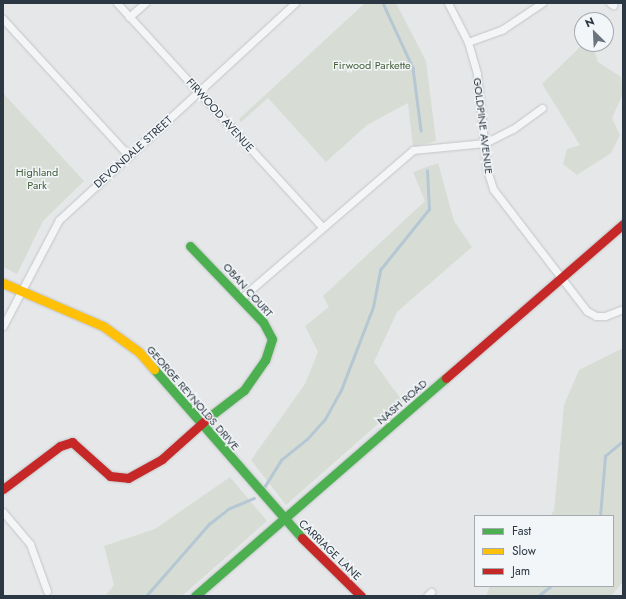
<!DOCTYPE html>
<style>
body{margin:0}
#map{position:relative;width:626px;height:599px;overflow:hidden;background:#e5e7e9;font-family:Jost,sans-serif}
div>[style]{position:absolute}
.green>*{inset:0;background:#d7ddd5}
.stream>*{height:2.5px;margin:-1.25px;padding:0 1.25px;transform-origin:1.25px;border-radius:1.25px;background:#b5c7d3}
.roads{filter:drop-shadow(0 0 1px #c3c5c7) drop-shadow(0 0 1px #c3c5c7)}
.street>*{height:7px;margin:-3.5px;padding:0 3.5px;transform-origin:3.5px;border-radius:3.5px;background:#f4f5f6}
.fast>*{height:9px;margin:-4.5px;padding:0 4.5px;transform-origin:4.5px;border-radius:4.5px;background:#4caf50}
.slow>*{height:9px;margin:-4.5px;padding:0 4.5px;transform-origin:4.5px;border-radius:4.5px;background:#ffc107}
.jam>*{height:9px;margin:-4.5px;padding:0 4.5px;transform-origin:4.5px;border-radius:4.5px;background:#c62828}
span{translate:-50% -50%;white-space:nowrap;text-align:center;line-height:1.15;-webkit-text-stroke:3px #f3f6f8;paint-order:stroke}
.park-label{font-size:11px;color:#445e39}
.street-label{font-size:11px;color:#2b3743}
.frame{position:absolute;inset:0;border:4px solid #2b3743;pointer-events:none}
.legend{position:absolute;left:474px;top:515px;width:140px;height:72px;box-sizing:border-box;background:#f3f6f8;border:1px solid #a3aab0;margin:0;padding:5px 7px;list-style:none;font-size:12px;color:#2b3743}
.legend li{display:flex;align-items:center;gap:8px;height:20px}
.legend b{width:20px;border:1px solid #a3aab0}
.north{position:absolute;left:574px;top:12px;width:40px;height:40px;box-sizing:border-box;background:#f3f6f8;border:1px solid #a3aab0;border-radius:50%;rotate:336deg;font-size:11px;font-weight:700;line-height:16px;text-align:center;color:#2b3743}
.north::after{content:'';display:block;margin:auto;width:14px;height:18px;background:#6c757d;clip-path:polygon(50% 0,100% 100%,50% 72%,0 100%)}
</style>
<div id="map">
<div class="green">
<i style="clip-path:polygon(365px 3px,396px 3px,426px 61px,436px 141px,413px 147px,408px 103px,367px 125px,326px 162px,268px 98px,241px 122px,239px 119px)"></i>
<i style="clip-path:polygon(583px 44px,592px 44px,598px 62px,621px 77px,623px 94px,612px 118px,620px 135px,611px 153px,577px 175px,563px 164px,567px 149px,580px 145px,542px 84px)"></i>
<i style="clip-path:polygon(3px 93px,84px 181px,43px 221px,17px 274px,3px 267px)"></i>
<i style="clip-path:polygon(438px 163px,454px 221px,472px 247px,397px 312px,374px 362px,403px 402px,286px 505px,251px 460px,305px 384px,318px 352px,305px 326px,329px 307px,323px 296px,425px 201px,413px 172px)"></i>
<i style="clip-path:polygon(623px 348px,623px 582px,611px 596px,486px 596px,490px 586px,613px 586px,613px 516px,550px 516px,554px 511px,564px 405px,579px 370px)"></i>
<i style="clip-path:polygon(230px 477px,267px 521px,182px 596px,105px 596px,114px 585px,104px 546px,155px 529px)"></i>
</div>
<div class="stream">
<i style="left:383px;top:3px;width:72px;rotate:65.2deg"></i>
<i style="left:413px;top:68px;width:63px;rotate:82.6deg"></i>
<i style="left:263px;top:489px;width:34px;rotate:-58deg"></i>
<i style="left:281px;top:460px;width:33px;rotate:-39deg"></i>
<i style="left:307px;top:439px;width:27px;rotate:-48deg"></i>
<i style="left:325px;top:419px;width:33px;rotate:-61deg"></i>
<i style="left:341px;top:390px;width:89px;rotate:-68.9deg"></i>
<i style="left:373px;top:307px;width:38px;rotate:-79deg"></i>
<i style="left:380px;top:270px;width:78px;rotate:-51.2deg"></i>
<i style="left:429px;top:209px;width:38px;rotate:-93deg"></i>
<i style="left:600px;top:516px;width:60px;rotate:-85.2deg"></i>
<i style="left:605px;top:456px;width:23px;rotate:-40deg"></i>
<i style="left:146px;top:596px;width:96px;rotate:-48.8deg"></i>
<i style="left:209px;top:524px;width:24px;rotate:-38deg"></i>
<i style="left:228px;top:509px;width:28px;rotate:-23deg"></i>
<i style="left:538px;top:596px;width:16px;rotate:-38deg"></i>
</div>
<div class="roads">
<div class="street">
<i style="left:117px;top:3px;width:304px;rotate:47.5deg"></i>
<i style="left:448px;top:3px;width:44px;rotate:62.9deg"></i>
<i style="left:468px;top:42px;width:33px;rotate:74deg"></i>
<i style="left:477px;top:74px;width:97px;rotate:84.1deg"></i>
<i style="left:487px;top:170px;width:20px;rotate:72deg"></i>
<i style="left:493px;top:189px;width:154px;rotate:52.4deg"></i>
<i style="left:587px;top:311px;width:10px;rotate:29deg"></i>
<i style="left:596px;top:316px;width:9px"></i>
<i style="left:605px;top:316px;width:19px;rotate:-21deg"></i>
<i style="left:610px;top:3px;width:4px;rotate:34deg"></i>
<i style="left:129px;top:17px;width:21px;rotate:-41deg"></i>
<i style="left:3px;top:19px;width:186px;rotate:47.4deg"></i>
<i style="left:468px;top:42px;width:37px;rotate:-20deg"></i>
<i style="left:503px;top:29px;width:47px;rotate:-33.7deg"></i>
<i style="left:241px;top:298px;width:227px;rotate:-40.7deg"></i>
<i style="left:413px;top:150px;width:72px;rotate:-5.6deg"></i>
<i style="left:485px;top:143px;width:31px;rotate:-27deg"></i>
<i style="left:513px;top:129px;width:36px;rotate:-36deg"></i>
<i style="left:3px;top:326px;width:120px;rotate:-62.2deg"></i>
<i style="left:59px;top:220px;width:321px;rotate:-42.6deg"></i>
<i style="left:3px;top:512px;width:42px;rotate:49.8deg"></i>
<i style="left:30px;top:544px;width:50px;rotate:70.1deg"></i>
<i style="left:427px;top:596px;width:6px;rotate:-45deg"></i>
</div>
<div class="fast">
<i style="left:190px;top:246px;width:105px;rotate:46.2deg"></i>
<i style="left:263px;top:322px;width:19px;rotate:62deg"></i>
<i style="left:272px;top:339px;width:22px;rotate:108deg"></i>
<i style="left:265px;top:360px;width:37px;rotate:125deg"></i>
<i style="left:244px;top:390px;width:44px;rotate:142.4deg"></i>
<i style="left:154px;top:369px;width:225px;rotate:48.8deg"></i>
<i style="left:195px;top:596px;width:332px;rotate:-41deg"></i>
</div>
<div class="slow">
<i style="left:3px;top:283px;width:109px;rotate:23.3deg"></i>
<i style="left:103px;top:326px;width:44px;rotate:35.8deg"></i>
<i style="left:139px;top:352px;width:23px;rotate:49deg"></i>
</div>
<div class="jam">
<i style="left:446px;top:378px;width:235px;rotate:-41deg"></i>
<i style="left:3px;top:489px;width:71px;rotate:-37deg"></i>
<i style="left:60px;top:446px;width:13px;rotate:-18deg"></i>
<i style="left:72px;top:442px;width:51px;rotate:41.8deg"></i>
<i style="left:110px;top:476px;width:18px;rotate:6deg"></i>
<i style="left:128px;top:478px;width:39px;rotate:-29deg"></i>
<i style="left:162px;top:459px;width:63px;rotate:-41.8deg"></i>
<i style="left:302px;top:538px;width:83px;rotate:44.5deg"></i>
</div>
</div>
<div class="park-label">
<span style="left:372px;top:65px">Firwood Parkette</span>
<span style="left:37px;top:179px">Highland<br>Park</span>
</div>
<div class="street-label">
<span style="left:220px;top:115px;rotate:48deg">FIRWOOD AVENUE</span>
<span style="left:483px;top:126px;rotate:83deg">GOLDPINE AVENUE</span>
<span style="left:133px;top:152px;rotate:-42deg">DEVONDALE STREET</span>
<span style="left:248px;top:290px;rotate:48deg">OBAN COURT</span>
<span style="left:193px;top:398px;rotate:49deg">GEORGE REYNOLDS DRIVE</span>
<span style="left:402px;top:402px;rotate:-41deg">NASH ROAD</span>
<span style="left:330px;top:550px;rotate:44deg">CARRIAGE LANE</span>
</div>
<div class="frame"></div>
<ul class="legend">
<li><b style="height:5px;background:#4caf50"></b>Fast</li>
<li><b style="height:5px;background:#ffc107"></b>Slow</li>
<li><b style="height:5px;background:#c62828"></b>Jam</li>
</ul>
<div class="north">N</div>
</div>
